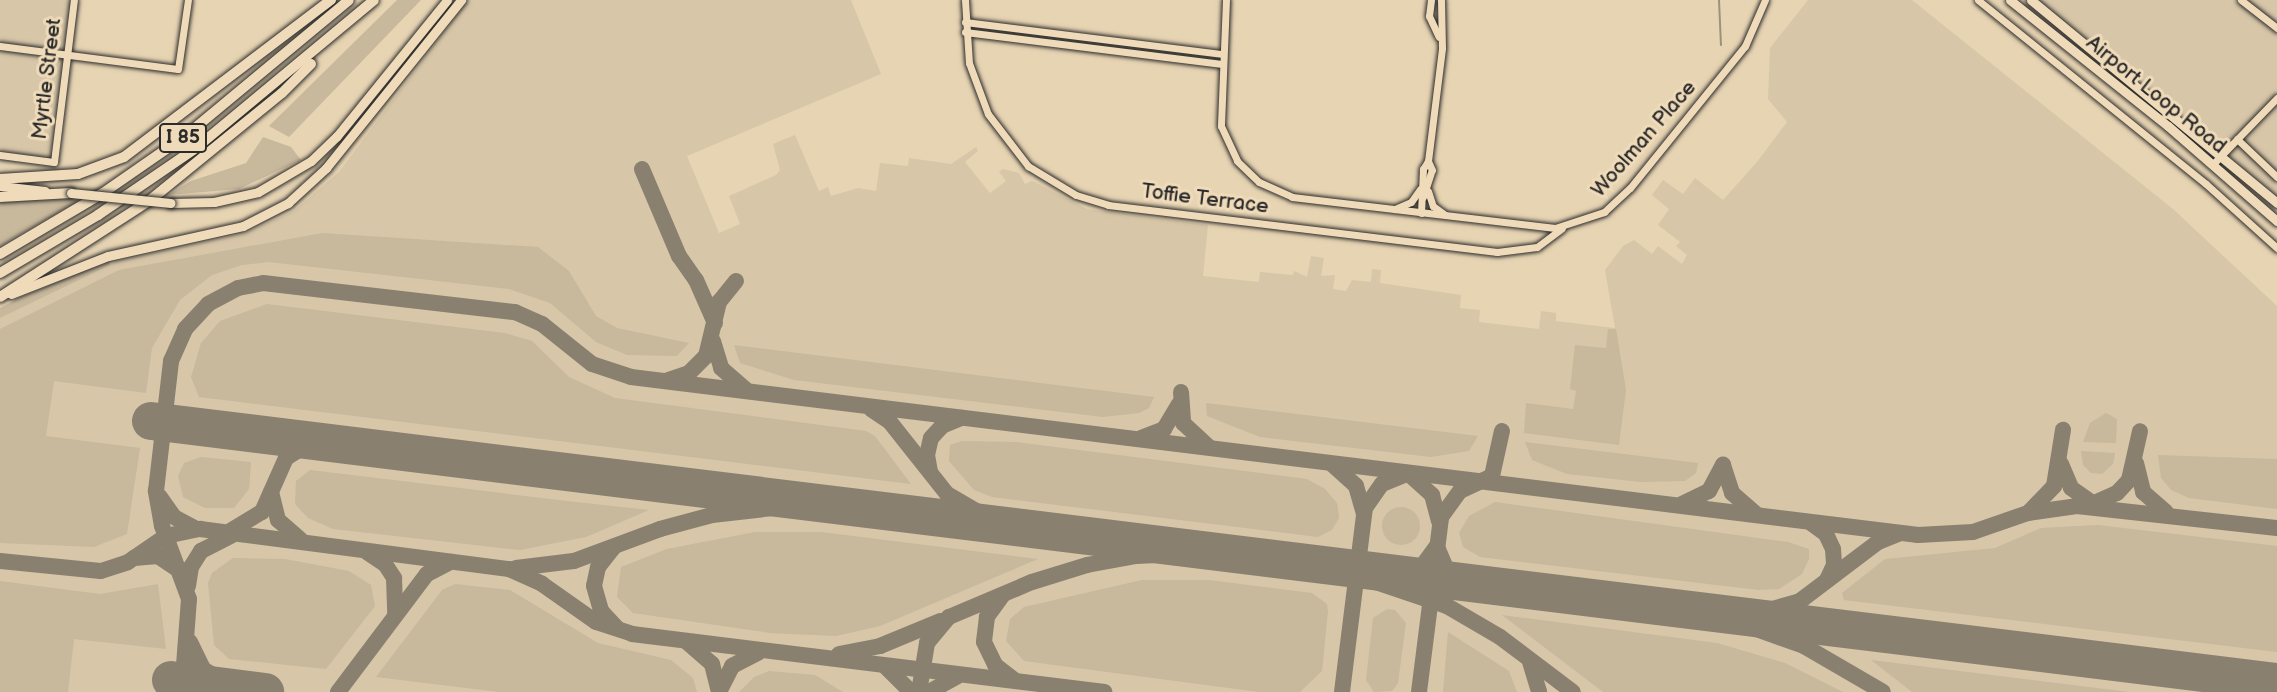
<!DOCTYPE html>
<style>
body{margin:0}
#map{position:relative;width:2277px;height:692px;overflow:hidden;background:#e7d4b3;font-family:"Balsamiq Sans",sans-serif}
div>[style]{position:absolute}
.built>*{inset:0;background:#d7c6a8}
.green>*{inset:0;background:#c8b89c}
.round{border-radius:50%}
.stream>*{height:2px;margin:-1px;padding:0 1px;transform-origin:1px;border-radius:1px;background:#9c917d}
.taxiway>*{height:16px;margin:-8px;padding:0 8px;transform-origin:8px;border-radius:8px;background:#89806f}
.runway>*{height:38px;margin:-19px;padding:0 19px;transform-origin:19px;border-radius:19px;background:#89806f}
.roads{filter:drop-shadow(0 0 2px #2b2b2b) drop-shadow(0 0 2px #2b2b2b)}
.minor>*{height:7px;margin:-3.5px;padding:0 3.5px;transform-origin:3.5px;border-radius:3.5px;background:#efdbb9}
.major>*{height:9px;margin:-4.5px;padding:0 4.5px;transform-origin:4.5px;border-radius:4.5px;background:#efdbb9}
.highway>*{height:10px;margin:-5px;padding:0 5px;transform-origin:5px;border-radius:5px;background:#efdbb9}
.bridges{filter:drop-shadow(0 0 2px #2b2b2b) drop-shadow(0 0 2px #2b2b2b)}
.major-bridge>*{height:9px;margin:-4.5px;padding:0 4.5px;transform-origin:4.5px;border-radius:4.5px;background:#efdbb9}
span{translate:-50% -50%;white-space:nowrap;text-align:center;line-height:1.15;-webkit-text-stroke:6px #efdbb9;paint-order:stroke}
.shield-label span{padding:2px 5px;background:#efdbb9;border:2px solid;border-radius:5px;-webkit-text-stroke-width:0}
.shield-label{font-size:19px;color:#2b2b2b;font-weight:700}
.street-label{font-size:21px;color:#2b2b2b}
</style>
<div id="map">
<div class="built">
<i style="clip-path:polygon(0 0,71px 0,52px 158px,0 158px)"></i>
<i style="clip-path:polygon(468px 0,851px 0,881px 74px,687px 156px,719px 233px,740px 224px,729px 196px,776px 175px,780px 170px,773px 144px,795px 135px,819px 191px,828px 187px,831px 196px,858px 188px,876px 191px,880px 163px,908px 166px,909px 158px,951px 164px,976px 147px,978px 151px,965px 162px,990px 193px,1006px 181px,999px 172px,1003px 169px,1019px 173px,1025px 184px,1032px 181px,1087px 209px,1208px 225px,1203px 276px,1259px 282px,1260px 272px,1293px 275px,1294px 271px,1307px 277px,1311px 256px,1324px 258px,1321px 276px,1335px 275px,1333px 289px,1346px 291px,1352px 280px,1371px 282px,1372px 269px,1381px 270px,1380px 283px,1461px 295px,1460px 308px,1480px 310px,1479px 322px,1539px 329px,1541px 311px,1556px 313px,1556px 321px,1615px 328px,1605px 270px,1623px 246px,1634px 240px,1652px 254px,1658px 246px,1682px 264px,1687px 255px,1676px 246px,1680px 242px,1658px 225px,1669px 209px,1652px 195px,1663px 180px,1683px 194px,1695px 178px,1723px 200px,1757px 162px,1787px 122px,1768px 99px,1770px 48px,1808px 0,1912px 0,2173px 209px,2277px 306px,2277px 692px,0 692px,0 313px,118px 261px,243px 234px,294px 211px,339px 172px)"></i>
<i style="clip-path:polygon(2036px 0,2277px 0,2277px 207px)"></i>
</div>
<div class="green">
<i style="clip-path:polygon(397px 0,421px 0,289px 137px,269px 126px)"></i>
<i style="clip-path:polygon(263px 137px,291px 147px,301px 160px,239px 189px,168px 195px,191px 181px,246px 163px)"></i>
<i style="clip-path:polygon(64px 198px,78px 201px,0 246px,0 199px)"></i>
<i style="clip-path:polygon(322px 233px,538px 247px,569px 271px,596px 316px,617px 328px,689px 343px,677px 356px,627px 355px,596px 342px,550px 303px,509px 289px,269px 262px,242px 265px,212px 275px,180px 300px,152px 348px,146px 393px,54px 381px,46px 436px,140px 448px,127px 534px,94px 547px,0 543px,0 329px,119px 270px)"></i>
<i style="clip-path:polygon(109px 261px,110px 265px,0 318px,0 308px,21px 297px)"></i>
<i style="clip-path:polygon(267px 304px,505px 333px,532px 341px,569px 377px,615px 398px,866px 431px,875px 436px,911px 484px,199px 397px,191px 377px,201px 343px,220px 321px)"></i>
<i style="clip-path:polygon(1608px 329px,1616px 329px,1626px 390px,1619px 445px,1524px 433px,1526px 403px,1573px 409px,1576px 391px,1570px 389px,1575px 345px,1606px 348px)"></i>
<i style="clip-path:polygon(734px 345px,1154px 397px,1149px 408px,1139px 413px,1103px 417px,794px 380px,740px 363px)"></i>
<i style="clip-path:polygon(1206px 403px,1478px 436px,1469px 451px,1431px 457px,1260px 437px,1207px 416px)"></i>
<i style="clip-path:polygon(2106px 413px,2117px 419px,2116px 443px,2083px 442px,2090px 423px)"></i>
<i style="clip-path:polygon(962px 441px,1016px 442px,1307px 479px,1325px 489px,1337px 503px,1339px 518px,1332px 530px,1318px 537px,992px 497px,974px 490px,949px 461px,950px 445px)"></i>
<i style="clip-path:polygon(1525px 442px,1698px 463px,1696px 473px,1685px 481px,1641px 482px,1567px 474px,1532px 460px)"></i>
<i style="clip-path:polygon(2081px 451px,2115px 453px,2113px 464px,2102px 474px,2091px 473px,2083px 465px)"></i>
<i style="clip-path:polygon(2158px 455px,2277px 459px,2277px 509px,2189px 498px,2171px 490px,2161px 478px)"></i>
<i style="clip-path:polygon(201px 457px,251px 462px,249px 489px,234px 508px,205px 508px,183px 497px,178px 476px,184px 463px)"></i>
<i style="clip-path:polygon(310px 470px,567px 501px,649px 510px,586px 537px,520px 550px,333px 529px,308px 518px,295px 504px,296px 481px)"></i>
<i style="clip-path:polygon(1495px 502px,1788px 542px,1809px 549px,1809px 559px,1802px 574px,1779px 589px,1759px 590px,1480px 557px,1463px 547px,1459px 533px,1469px 516px)"></i>
<i class="round" style="left:1382px;top:507px;width:38px;height:38px"></i>
<i style="clip-path:polygon(2098px 525px,2277px 546px,2277px 652px,1844px 600px,1842px 593px,1885px 559px,1995px 548px,2041px 528px)"></i>
<i style="clip-path:polygon(755px 532px,821px 532px,1038px 559px,880px 626px,836px 636px,770px 633px,633px 613px,617px 597px,621px 567px,667px 549px)"></i>
<i style="clip-path:polygon(233px 558px,285px 559px,349px 571px,371px 585px,375px 606px,326px 669px,229px 659px,214px 645px,208px 583px,212px 573px)"></i>
<i style="clip-path:polygon(1142px 580px,1209px 580px,1312px 593px,1327px 604px,1328px 611px,1322px 671px,1300px 692px,1259px 692px,1024px 661px,1006px 641px,1010px 619px,1024px 607px)"></i>
<i style="clip-path:polygon(0 581px,100px 594px,158px 584px,166px 649px,74px 639px,68px 692px,0 692px)"></i>
<i style="clip-path:polygon(455px 584px,510px 590px,598px 643px,671px 660px,693px 678px,697px 692px,499px 692px,376px 677px,442px 590px)"></i>
<i style="clip-path:polygon(1387px 609px,1395px 610px,1406px 623px,1398px 683px,1392px 691px,1374px 692px,1366px 680px,1373px 618px)"></i>
<i style="clip-path:polygon(1502px 615px,1717px 643px,1785px 663px,1843px 692px,1603px 692px)"></i>
<i style="clip-path:polygon(1448px 632px,1509px 671px,1517px 692px,1443px 692px)"></i>
<i style="clip-path:polygon(1871px 660px,2129px 692px,1912px 692px)"></i>
<i style="clip-path:polygon(769px 671px,815px 675px,843px 692px,739px 692px,754px 677px)"></i>
</div>
<div class="stream">
<i style="left:1719px;top:0;width:45px;rotate:87.5deg"></i>
</div>
<div class="taxiway">
<i style="left:642px;top:169px;width:95px;rotate:67deg"></i>
<i style="left:679px;top:256px;width:29px;rotate:55deg"></i>
<i style="left:696px;top:280px;width:47px;rotate:66.2deg"></i>
<i style="left:713px;top:341px;width:28px;rotate:73deg"></i>
<i style="left:721px;top:368px;width:32px;rotate:41deg"></i>
<i style="left:668px;top:380px;width:22px;rotate:-18deg"></i>
<i style="left:689px;top:373px;width:24px;rotate:-45deg"></i>
<i style="left:706px;top:356px;width:56px;rotate:-76.5deg"></i>
<i style="left:719px;top:302px;width:27px;rotate:-51deg"></i>
<i style="left:1181px;top:392px;width:31px;rotate:86deg"></i>
<i style="left:1183px;top:423px;width:34px;rotate:43deg"></i>
<i style="left:871px;top:409px;width:23px;rotate:34deg"></i>
<i style="left:890px;top:422px;width:92px;rotate:51.6deg"></i>
<i style="left:947px;top:494px;width:64px;rotate:30.2deg"></i>
<i style="left:1141px;top:438px;width:25px;rotate:-21deg"></i>
<i style="left:1164px;top:429px;width:29px;rotate:-59deg"></i>
<i style="left:2136px;top:463px;width:30px;rotate:76deg"></i>
<i style="left:2143px;top:492px;width:30px;rotate:41deg"></i>
<i style="left:2061px;top:464px;width:26px;rotate:67deg"></i>
<i style="left:2071px;top:488px;width:28px;rotate:35deg"></i>
<i style="left:1333px;top:465px;width:31px;rotate:42deg"></i>
<i style="left:1356px;top:486px;width:29px;rotate:74deg"></i>
<i style="left:1723px;top:465px;width:29px;rotate:72deg"></i>
<i style="left:1732px;top:493px;width:30px;rotate:41deg"></i>
<i style="left:930px;top:472px;width:17px;rotate:-100deg"></i>
<i style="left:927px;top:455px;width:17px;rotate:-77deg"></i>
<i style="left:931px;top:438px;width:16px;rotate:-47deg"></i>
<i style="left:942px;top:426px;width:21px;rotate:-23deg"></i>
<i style="left:1410px;top:475px;width:30px;rotate:42deg"></i>
<i style="left:1432px;top:495px;width:27px;rotate:75deg"></i>
<i style="left:271px;top:492px;width:29px;rotate:76deg"></i>
<i style="left:278px;top:520px;width:30px;rotate:41deg"></i>
<i style="left:160px;top:497px;width:24px;rotate:55deg"></i>
<i style="left:174px;top:517px;width:26px;rotate:28deg"></i>
<i style="left:1682px;top:504px;width:30px;rotate:-26deg"></i>
<i style="left:1709px;top:491px;width:30px;rotate:-62deg"></i>
<i style="left:2092px;top:504px;width:27px;rotate:-24deg"></i>
<i style="left:2117px;top:493px;width:18px;rotate:-47deg"></i>
<i style="left:2129px;top:480px;width:50px;rotate:-77.3deg"></i>
<i style="left:2030px;top:511px;width:35px;rotate:-46deg"></i>
<i style="left:2054px;top:486px;width:57px;rotate:-80.9deg"></i>
<i style="left:1811px;top:523px;width:19px;rotate:36deg"></i>
<i style="left:1826px;top:534px;width:17px;rotate:65deg"></i>
<i style="left:1833px;top:549px;width:16px;rotate:86deg"></i>
<i style="left:1834px;top:565px;width:17px;rotate:115deg"></i>
<i style="left:230px;top:531px;width:37px;rotate:-31deg"></i>
<i style="left:262px;top:512px;width:59px;rotate:-66deg"></i>
<i style="left:286px;top:458px;width:25px;rotate:-32deg"></i>
<i style="left:307px;top:445px;width:18px;rotate:-6deg"></i>
<i style="left:1437px;top:547px;width:23px;rotate:67deg"></i>
<i style="left:1446px;top:568px;width:26px;rotate:36deg"></i>
<i style="left:613px;top:548px;width:24px;rotate:128deg"></i>
<i style="left:598px;top:567px;width:19px;rotate:102deg"></i>
<i style="left:594px;top:586px;width:26px;rotate:74deg"></i>
<i style="left:601px;top:611px;width:23px;rotate:47deg"></i>
<i style="left:367px;top:552px;width:22px;rotate:34deg"></i>
<i style="left:385px;top:564px;width:17px;rotate:57deg"></i>
<i style="left:394px;top:578px;width:36px;rotate:88deg"></i>
<i style="left:134px;top:558px;width:24px;rotate:-5deg"></i>
<i style="left:158px;top:556px;width:27px;rotate:34deg"></i>
<i style="left:0;top:561px;width:101px;rotate:5.7deg"></i>
<i style="left:101px;top:571px;width:28px;rotate:-18deg"></i>
<i style="left:128px;top:562px;width:46px;rotate:-34.4deg"></i>
<i style="left:166px;top:536px;width:35px;rotate:-12deg"></i>
<i style="left:200px;top:529px;width:312px;rotate:7.4deg"></i>
<i style="left:509px;top:569px;width:36px;rotate:24deg"></i>
<i style="left:542px;top:584px;width:66px;rotate:35.1deg"></i>
<i style="left:596px;top:622px;width:38px;rotate:18deg"></i>
<i style="left:632px;top:634px;width:476px;rotate:7deg"></i>
<i style="left:1325px;top:565px;width:129px;rotate:18.6deg"></i>
<i style="left:1447px;top:606px;width:61px;rotate:30.3deg"></i>
<i style="left:1500px;top:637px;width:91px;rotate:37deg"></i>
<i style="left:516px;top:568px;width:58px;rotate:-6.9deg"></i>
<i style="left:574px;top:561px;width:92px;rotate:-20.4deg"></i>
<i style="left:660px;top:529px;width:54px;rotate:-15.1deg"></i>
<i style="left:712px;top:515px;width:106px;rotate:-6.5deg"></i>
<i style="left:1399px;top:574px;width:26px;rotate:-21deg"></i>
<i style="left:1423px;top:565px;width:22px;rotate:-54deg"></i>
<i style="left:188px;top:586px;width:19px;rotate:-81deg"></i>
<i style="left:191px;top:567px;width:19px;rotate:-58deg"></i>
<i style="left:201px;top:551px;width:34px;rotate:-27deg"></i>
<i style="left:1002px;top:596px;width:26px;rotate:126deg"></i>
<i style="left:987px;top:617px;width:25px;rotate:97deg"></i>
<i style="left:984px;top:642px;width:25px;rotate:64deg"></i>
<i style="left:995px;top:665px;width:23px;rotate:38deg"></i>
<i style="left:1709px;top:612px;width:101px;rotate:19.7deg"></i>
<i style="left:1804px;top:646px;width:91px;rotate:30.2deg"></i>
<i style="left:1745px;top:617px;width:57px;rotate:-16.2deg"></i>
<i style="left:1800px;top:601px;width:98px;rotate:-37.1deg"></i>
<i style="left:1878px;top:542px;width:22px;rotate:-22deg"></i>
<i style="left:190px;top:642px;width:30px;rotate:64deg"></i>
<i style="left:203px;top:669px;width:37px;rotate:31deg"></i>
<i style="left:688px;top:643px;width:32px;rotate:41deg"></i>
<i style="left:712px;top:664px;width:29px;rotate:76deg"></i>
<i style="left:839px;top:654px;width:42px;rotate:-11deg"></i>
<i style="left:880px;top:646px;width:65px;rotate:-22.6deg"></i>
<i style="left:1530px;top:662px;width:31px;rotate:73deg"></i>
<i style="left:886px;top:667px;width:35px;rotate:45deg"></i>
<i style="left:182px;top:692px;width:93px;rotate:-85.7deg"></i>
<i style="left:189px;top:599px;width:78px;rotate:-110.3deg"></i>
<i style="left:162px;top:526px;width:36px;rotate:-100deg"></i>
<i style="left:156px;top:491px;width:131px;rotate:-83.4deg"></i>
<i style="left:171px;top:361px;width:35px;rotate:-66deg"></i>
<i style="left:185px;top:329px;width:34px;rotate:-47deg"></i>
<i style="left:208px;top:304px;width:34px;rotate:-28deg"></i>
<i style="left:238px;top:288px;width:25px;rotate:-11deg"></i>
<i style="left:263px;top:283px;width:254px;rotate:6.6deg"></i>
<i style="left:515px;top:312px;width:30px;rotate:24deg"></i>
<i style="left:542px;top:324px;width:64px;rotate:38.7deg"></i>
<i style="left:592px;top:364px;width:41px;rotate:18.4deg"></i>
<i style="left:631px;top:377px;width:1297px;rotate:7deg"></i>
<i style="left:1918px;top:535px;width:55px;rotate:-3.1deg"></i>
<i style="left:1973px;top:532px;width:58px;rotate:-19.1deg"></i>
<i style="left:2028px;top:513px;width:49px;rotate:-8.1deg"></i>
<i style="left:2077px;top:506px;width:201px;rotate:6.3deg"></i>
<i style="left:338px;top:692px;width:148px;rotate:-53deg"></i>
<i style="left:427px;top:574px;width:27px;rotate:-27deg"></i>
<i style="left:719px;top:692px;width:29px;rotate:-63deg"></i>
<i style="left:732px;top:666px;width:30px;rotate:-27deg"></i>
<i style="left:919px;top:692px;width:50px;rotate:-80.7deg"></i>
<i style="left:927px;top:643px;width:34px;rotate:-50deg"></i>
<i style="left:949px;top:617px;width:90px;rotate:-22.9deg"></i>
<i style="left:1032px;top:582px;width:58px;rotate:-17.2deg"></i>
<i style="left:1087px;top:565px;width:50px;rotate:-10.4deg"></i>
<i style="left:1136px;top:556px;width:82px;rotate:-2.8deg"></i>
<i style="left:929px;top:692px;width:33px;rotate:-29deg"></i>
<i style="left:1342px;top:692px;width:185px;rotate:-82.9deg"></i>
<i style="left:1365px;top:508px;width:29px;rotate:-55deg"></i>
<i style="left:1382px;top:484px;width:27px;rotate:-22deg"></i>
<i style="left:1419px;top:692px;width:176px;rotate:-82.8deg"></i>
<i style="left:1441px;top:517px;width:32px;rotate:-54deg"></i>
<i style="left:1460px;top:491px;width:35px;rotate:-25deg"></i>
<i style="left:1492px;top:476px;width:46px;rotate:-77.5deg"></i>
</div>
<div class="runway">
<i style="left:151px;top:421px;width:2142px;rotate:7deg"></i>
<i style="left:171px;top:680px;width:95px;rotate:7.3deg"></i>
</div>
<div class="roads">
<div class="minor">
<i style="left:965px;top:0;width:63px;rotate:86.4deg"></i>
<i style="left:969px;top:63px;width:54px;rotate:69.6deg"></i>
<i style="left:988px;top:114px;width:66px;rotate:52.4deg"></i>
<i style="left:1028px;top:166px;width:56px;rotate:31.1deg"></i>
<i style="left:1076px;top:195px;width:34px;rotate:17deg"></i>
<i style="left:1108px;top:205px;width:392px;rotate:6.9deg"></i>
<i style="left:1497px;top:252px;width:40px;rotate:-7.1deg"></i>
<i style="left:1537px;top:247px;width:31px;rotate:-37deg"></i>
<i style="left:1226px;top:0;width:126px;rotate:92.3deg"></i>
<i style="left:1221px;top:126px;width:38px;rotate:65deg"></i>
<i style="left:1237px;top:161px;width:30px;rotate:44deg"></i>
<i style="left:1259px;top:182px;width:36px;rotate:24deg"></i>
<i style="left:1292px;top:197px;width:265px;rotate:6.7deg"></i>
<i style="left:1555px;top:228px;width:52px;rotate:-18.1deg"></i>
<i style="left:1604px;top:212px;width:35px;rotate:-43deg"></i>
<i style="left:1630px;top:188px;width:183px;rotate:-51deg"></i>
<i style="left:1745px;top:46px;width:50px;rotate:-66.5deg"></i>
<i style="left:1431px;top:0;width:16px;rotate:97deg"></i>
<i style="left:1429px;top:16px;width:23px;rotate:65deg"></i>
<i style="left:1978px;top:0;width:293px;rotate:38.9deg"></i>
<i style="left:2206px;top:184px;width:96px;rotate:42deg"></i>
<i style="left:2241px;top:0;width:46px;rotate:37.9deg"></i>
<i style="left:965px;top:22px;width:260px;rotate:7.1deg"></i>
<i style="left:965px;top:32px;width:259px;rotate:7.1deg"></i>
<i style="left:0;top:46px;width:179px;rotate:7.4deg"></i>
<i style="left:178px;top:69px;width:70px;rotate:-81.8deg"></i>
<i style="left:2237px;top:139px;width:55px;rotate:43.5deg"></i>
<i style="left:0;top:155px;width:54px;rotate:7.4deg"></i>
<i style="left:54px;top:162px;width:163px;rotate:-83deg"></i>
<i style="left:2213px;top:164px;width:92px;rotate:-45.9deg"></i>
<i style="left:1428px;top:191px;width:16px;rotate:72deg"></i>
<i style="left:1433px;top:206px;width:14px;rotate:36deg"></i>
<i style="left:1423px;top:197px;width:28px;rotate:-72deg"></i>
<i style="left:1432px;top:170px;width:10px;rotate:-114deg"></i>
<i style="left:1395px;top:209px;width:17px;rotate:-24deg"></i>
<i style="left:1411px;top:202px;width:16px;rotate:-55deg"></i>
<i style="left:1421px;top:213px;width:44px;rotate:-87.4deg"></i>
<i style="left:1423px;top:169px;width:9px;rotate:-58deg"></i>
<i style="left:1428px;top:161px;width:114px;rotate:-82.9deg"></i>
<i style="left:1442px;top:48px;width:48px;rotate:-91.2deg"></i>
</div>
<div class="major">
<i style="left:2010px;top:0;width:202px;rotate:38.6deg"></i>
<i style="left:2168px;top:126px;width:145px;rotate:41.1deg"></i>
<i style="left:2031px;top:0;width:319px;rotate:39.5deg"></i>
<i style="left:0;top:186px;width:45px;rotate:6.3deg"></i>
<i style="left:171px;top:203px;width:43px;rotate:-1.3deg"></i>
<i style="left:214px;top:202px;width:45px;rotate:-12.8deg"></i>
<i style="left:258px;top:192px;width:61px;rotate:-30.3deg"></i>
<i style="left:311px;top:161px;width:36px;rotate:-44deg"></i>
<i style="left:337px;top:136px;width:175px;rotate:-51deg"></i>
<i style="left:11px;top:294px;width:104px;rotate:-21.4deg"></i>
<i style="left:108px;top:256px;width:138px;rotate:-12.5deg"></i>
<i style="left:243px;top:226px;width:51px;rotate:-27.1deg"></i>
<i style="left:288px;top:203px;width:52px;rotate:-42.6deg"></i>
<i style="left:326px;top:168px;width:216px;rotate:-51.2deg"></i>
</div>
<div class="highway">
<i style="left:0;top:179px;width:78px;rotate:-3.7deg"></i>
<i style="left:78px;top:174px;width:49px;rotate:-20.3deg"></i>
<i style="left:124px;top:157px;width:260px;rotate:-37.2deg"></i>
<i style="left:0;top:197px;width:71px;rotate:-3.2deg"></i>
<i style="left:0;top:254px;width:120px;rotate:-30.6deg"></i>
<i style="left:103px;top:193px;width:98px;rotate:-34.7deg"></i>
<i style="left:184px;top:137px;width:214px;rotate:-39.7deg"></i>
<i style="left:0;top:273px;width:114px;rotate:-30.6deg"></i>
<i style="left:98px;top:215px;width:119px;rotate:-34.4deg"></i>
<i style="left:196px;top:148px;width:231px;rotate:-39.7deg"></i>
<i style="left:0;top:297px;width:177px;rotate:-32.8deg"></i>
<i style="left:149px;top:201px;width:171px;rotate:-39.1deg"></i>
<i style="left:282px;top:93px;width:41px;rotate:-45deg"></i>
</div>
</div>
<div class="bridges">
<div class="major-bridge">
<i style="left:71px;top:193px;width:100px;rotate:5.7deg"></i>
</div>
</div>
<div class="shield-label">
<span style="left:183px;top:138px">I 85</span>
</div>
<div class="street-label">
<span style="left:47px;top:79px;rotate:-83deg">Myrtle Street</span>
<span style="left:2156px;top:95px;rotate:39deg">Airport Loop Road</span>
<span style="left:1644px;top:139px;rotate:-49deg">Woolman Place</span>
<span style="left:1205px;top:199px;rotate:7deg">Toffie Terrace</span>
</div>
</div>
